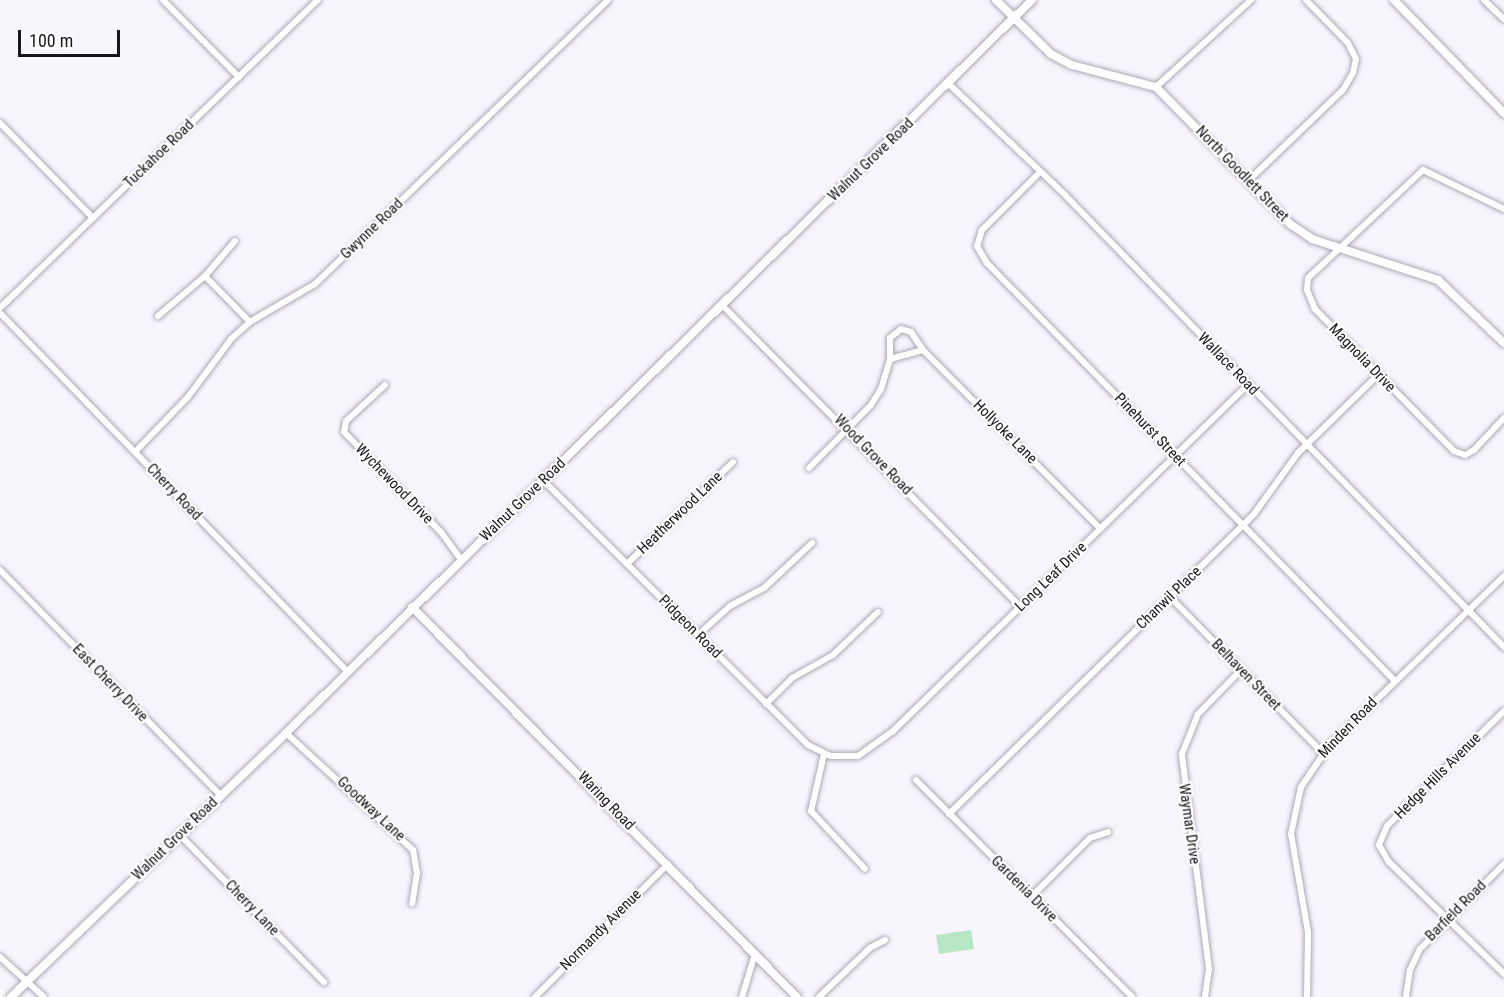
<!DOCTYPE html>
<style>
body{margin:0}
#map{position:relative;width:1504px;height:997px;overflow:hidden;background:#f9f5fd;font-family:"Roboto Condensed",sans-serif}
div>[style]{position:absolute}
.green>*{inset:0;background:#b7e6c4}
.roads{filter:drop-shadow(0 0 2px #ada8b4) drop-shadow(0 0 2px #ada8b4)}
.minor>*{height:6px;margin:-3px;padding:0 3px;transform-origin:3px;border-radius:3px;background:#fff}
.tertiary>*{height:8px;margin:-4px;padding:0 4px;transform-origin:4px;border-radius:4px;background:#fff}
.secondary>*{height:8px;margin:-4px;padding:0 4px;transform-origin:4px;border-radius:4px;background:#fff}
span{translate:-50% -50%;white-space:nowrap;text-align:center;line-height:1.15;-webkit-text-stroke:4.5px #fff;paint-order:stroke}
.street-label{font-size:15px;color:#18161a}
.scale{position:absolute;left:18px;top:30px;width:102px;height:27px;box-sizing:border-box;border:3px solid #18161a;border-top:0;padding-left:8px;font-size:18px;line-height:21px;white-space:nowrap;color:#18161a;-webkit-text-stroke:4px #fff;paint-order:stroke}
</style>
<div id="map">
<div class="green">
<i style="clip-path:polygon(971px 930px,974px 949px,939px 954px,936px 935px)"></i>
</div>
<div class="roads">
<div class="minor">
<i style="left:163px;top:0;width:108px;rotate:45.4deg"></i>
<i style="left:1484px;top:0;width:28px;rotate:44deg"></i>
<i style="left:949px;top:84px;width:162px;rotate:43.7deg"></i>
<i style="left:1066px;top:196px;width:629px;rotate:45.84deg"></i>
<i style="left:1156px;top:87px;width:129px;rotate:-42.5deg"></i>
<i style="left:0;top:123px;width:133px;rotate:45.6deg"></i>
<i style="left:1039px;top:173px;width:81px;rotate:135deg"></i>
<i style="left:982px;top:230px;width:17px;rotate:107deg"></i>
<i style="left:977px;top:246px;width:20px;rotate:60deg"></i>
<i style="left:987px;top:263px;width:584px;rotate:45.69deg"></i>
<i style="left:1249px;top:180px;width:130px;rotate:-43.8deg"></i>
<i style="left:1343px;top:90px;width:20px;rotate:-60deg"></i>
<i style="left:1353px;top:73px;width:14px;rotate:-78deg"></i>
<i style="left:1356px;top:59px;width:18px;rotate:-117deg"></i>
<i style="left:1348px;top:43px;width:60px;rotate:-134.3deg"></i>
<i style="left:205px;top:276px;width:64px;rotate:45.6deg"></i>
<i style="left:722px;top:305px;width:425px;rotate:45.3deg"></i>
<i style="left:0;top:308px;width:443px;rotate:-44.1deg"></i>
<i style="left:0;top:313px;width:499px;rotate:45.9deg"></i>
<i style="left:158px;top:316px;width:62px;rotate:-40.4deg"></i>
<i style="left:205px;top:276px;width:46px;rotate:-49.4deg"></i>
<i style="left:890px;top:359px;width:21px;rotate:-90deg"></i>
<i style="left:890px;top:338px;width:14px;rotate:-39deg"></i>
<i style="left:901px;top:329px;width:10px;rotate:17deg"></i>
<i style="left:911px;top:332px;width:22px;rotate:56deg"></i>
<i style="left:385px;top:385px;width:53px;rotate:137.3deg"></i>
<i style="left:346px;top:421px;width:11px;rotate:100deg"></i>
<i style="left:344px;top:432px;width:139px;rotate:45.9deg"></i>
<i style="left:441px;top:532px;width:34px;rotate:54deg"></i>
<i style="left:135px;top:452px;width:76px;rotate:-46.1deg"></i>
<i style="left:188px;top:397px;width:72px;rotate:-53.4deg"></i>
<i style="left:231px;top:339px;width:25px;rotate:-42deg"></i>
<i style="left:250px;top:322px;width:75px;rotate:-30.3deg"></i>
<i style="left:315px;top:284px;width:408px;rotate:-44.1deg"></i>
<i style="left:1465px;top:455px;width:12px;rotate:-160deg"></i>
<i style="left:1454px;top:451px;width:199px;rotate:-134.4deg"></i>
<i style="left:1315px;top:309px;width:21px;rotate:-113deg"></i>
<i style="left:1307px;top:290px;width:12px;rotate:-85deg"></i>
<i style="left:1308px;top:278px;width:158px;rotate:-43.2deg"></i>
<i style="left:1423px;top:170px;width:90px;rotate:25.7deg"></i>
<i style="left:1465px;top:455px;width:10px;rotate:-29deg"></i>
<i style="left:1474px;top:450px;width:44px;rotate:-46.8deg"></i>
<i style="left:809px;top:468px;width:88px;rotate:-45.5deg"></i>
<i style="left:871px;top:405px;width:19px;rotate:-58deg"></i>
<i style="left:881px;top:389px;width:31px;rotate:-73deg"></i>
<i style="left:890px;top:359px;width:34px;rotate:-15deg"></i>
<i style="left:923px;top:350px;width:252px;rotate:45.2deg"></i>
<i style="left:543px;top:480px;width:375px;rotate:45deg"></i>
<i style="left:808px;top:745px;width:25px;rotate:26deg"></i>
<i style="left:831px;top:756px;width:27px"></i>
<i style="left:858px;top:756px;width:43px;rotate:-35.5deg"></i>
<i style="left:893px;top:731px;width:496px;rotate:-44.3deg"></i>
<i style="left:627px;top:564px;width:147px;rotate:-43.9deg"></i>
<i style="left:0;top:570px;width:316px;rotate:45.6deg"></i>
<i style="left:1170px;top:597px;width:219px;rotate:45.6deg"></i>
<i style="left:698px;top:635px;width:43px;rotate:-42.2deg"></i>
<i style="left:730px;top:606px;width:38px;rotate:-28deg"></i>
<i style="left:764px;top:588px;width:66px;rotate:-43.2deg"></i>
<i style="left:766px;top:704px;width:37px;rotate:-45deg"></i>
<i style="left:792px;top:678px;width:47px;rotate:-29.3deg"></i>
<i style="left:833px;top:655px;width:62px;rotate:-43.7deg"></i>
<i style="left:1504px;top:711px;width:164px;rotate:135.5deg"></i>
<i style="left:1387px;top:826px;width:21px;rotate:113deg"></i>
<i style="left:1379px;top:845px;width:20px;rotate:60deg"></i>
<i style="left:1389px;top:862px;width:161px;rotate:44.2deg"></i>
<i style="left:286px;top:733px;width:173px;rotate:42.7deg"></i>
<i style="left:413px;top:850px;width:23px;rotate:80deg"></i>
<i style="left:417px;top:873px;width:31px;rotate:99deg"></i>
<i style="left:824px;top:754px;width:58px;rotate:102.8deg"></i>
<i style="left:811px;top:811px;width:79px;rotate:47deg"></i>
<i style="left:916px;top:780px;width:306px;rotate:45.1deg"></i>
<i style="left:949px;top:814px;width:428px;rotate:-44.5deg"></i>
<i style="left:1254px;top:514px;width:75px;rotate:-54.2deg"></i>
<i style="left:1298px;top:453px;width:113px;rotate:-44.3deg"></i>
<i style="left:180px;top:835px;width:206px;rotate:45.6deg"></i>
<i style="left:1032px;top:896px;width:82px;rotate:-45deg"></i>
<i style="left:1090px;top:838px;width:19px;rotate:-18deg"></i>
<i style="left:0;top:957px;width:59px;rotate:42.3deg"></i>
<i style="left:535px;top:997px;width:188px;rotate:-45deg"></i>
<i style="left:742px;top:997px;width:45px;rotate:-73.2deg"></i>
<i style="left:819px;top:997px;width:71px;rotate:-43.9deg"></i>
<i style="left:870px;top:948px;width:17px;rotate:-28deg"></i>
<i style="left:1205px;top:997px;width:28px;rotate:-82deg"></i>
<i style="left:1209px;top:969px;width:217px;rotate:-97.2deg"></i>
<i style="left:1182px;top:754px;width:43px;rotate:-68.2deg"></i>
<i style="left:1198px;top:714px;width:62px;rotate:-45.7deg"></i>
<i style="left:1307px;top:997px;width:65px;rotate:-89.1deg"></i>
<i style="left:1308px;top:932px;width:99px;rotate:-99.8deg"></i>
<i style="left:1291px;top:834px;width:48px;rotate:-78deg"></i>
<i style="left:1301px;top:787px;width:50px;rotate:-55.7deg"></i>
<i style="left:1329px;top:746px;width:244px;rotate:-44.2deg"></i>
<i style="left:1406px;top:997px;width:27px;rotate:-82deg"></i>
<i style="left:1410px;top:970px;width:23px;rotate:-65deg"></i>
<i style="left:1420px;top:949px;width:120px;rotate:-45.3deg"></i>
</div>
<div class="tertiary">
<i style="left:1394px;top:0;width:158px;rotate:45.8deg"></i>
</div>
<div class="secondary">
<i style="left:996px;top:0;width:77px;rotate:44.5deg"></i>
<i style="left:1051px;top:54px;width:24px;rotate:28deg"></i>
<i style="left:1072px;top:65px;width:87px;rotate:14.7deg"></i>
<i style="left:1156px;top:87px;width:192px;rotate:45.6deg"></i>
<i style="left:1290px;top:224px;width:27px;rotate:34deg"></i>
<i style="left:1312px;top:239px;width:133px;rotate:18deg"></i>
<i style="left:1438px;top:280px;width:91px;rotate:43.7deg"></i>
<i style="left:412px;top:607px;width:548px;rotate:45.37deg"></i>
<i style="left:11px;top:997px;width:381px;rotate:-43.8deg"></i>
<i style="left:286px;top:733px;width:1046px;rotate:-44.5deg"></i>
</div>
</div>
<div class="street-label">
<span style="left:159px;top:154px;rotate:-44deg">Tuckahoe Road</span>
<span style="left:871px;top:160px;rotate:-44deg">Walnut Grove Road</span>
<span style="left:1242px;top:174px;rotate:46deg">North Goodlett Street</span>
<span style="left:372px;top:229px;rotate:-44deg">Gwynne Road</span>
<span style="left:1362px;top:358px;rotate:46deg">Magnolia Drive</span>
<span style="left:1228px;top:364px;rotate:46deg">Wallace Road</span>
<span style="left:1150px;top:430px;rotate:46deg">Pinehurst Street</span>
<span style="left:1005px;top:432px;rotate:45deg">Hollyoke Lane</span>
<span style="left:873px;top:455px;rotate:46deg">Wood Grove Road</span>
<span style="left:394px;top:484px;rotate:46deg">Wychewood Drive</span>
<span style="left:174px;top:492px;rotate:46deg">Cherry Road</span>
<span style="left:523px;top:500px;rotate:-44deg">Walnut Grove Road</span>
<span style="left:680px;top:513px;rotate:-44deg">Heatherwood Lane</span>
<span style="left:1051px;top:577px;rotate:-44deg">Long Leaf Drive</span>
<span style="left:1169px;top:598px;rotate:-44deg">Chanwil Place</span>
<span style="left:690px;top:627px;rotate:45deg">Pidgeon Road</span>
<span style="left:1246px;top:675px;rotate:46deg">Belhaven Street</span>
<span style="left:110px;top:683px;rotate:46deg">East Cherry Drive</span>
<span style="left:1348px;top:728px;rotate:-46deg">Minden Road</span>
<span style="left:1438px;top:776px;rotate:-45deg">Hedge Hills Avenue</span>
<span style="left:606px;top:801px;rotate:46deg">Waring Road</span>
<span style="left:371px;top:809px;rotate:43deg">Goodway Lane</span>
<span style="left:1189px;top:824px;rotate:82deg">Waymar Drive</span>
<span style="left:175px;top:839px;rotate:-44deg">Walnut Grove Road</span>
<span style="left:1024px;top:889px;rotate:45deg">Gardenia Drive</span>
<span style="left:252px;top:908px;rotate:46deg">Cherry Lane</span>
<span style="left:1456px;top:911px;rotate:-45deg">Barfield Road</span>
<span style="left:601px;top:930px;rotate:-45deg">Normandy Avenue</span>
</div>
<div class="scale">100 m</div>
</div>
